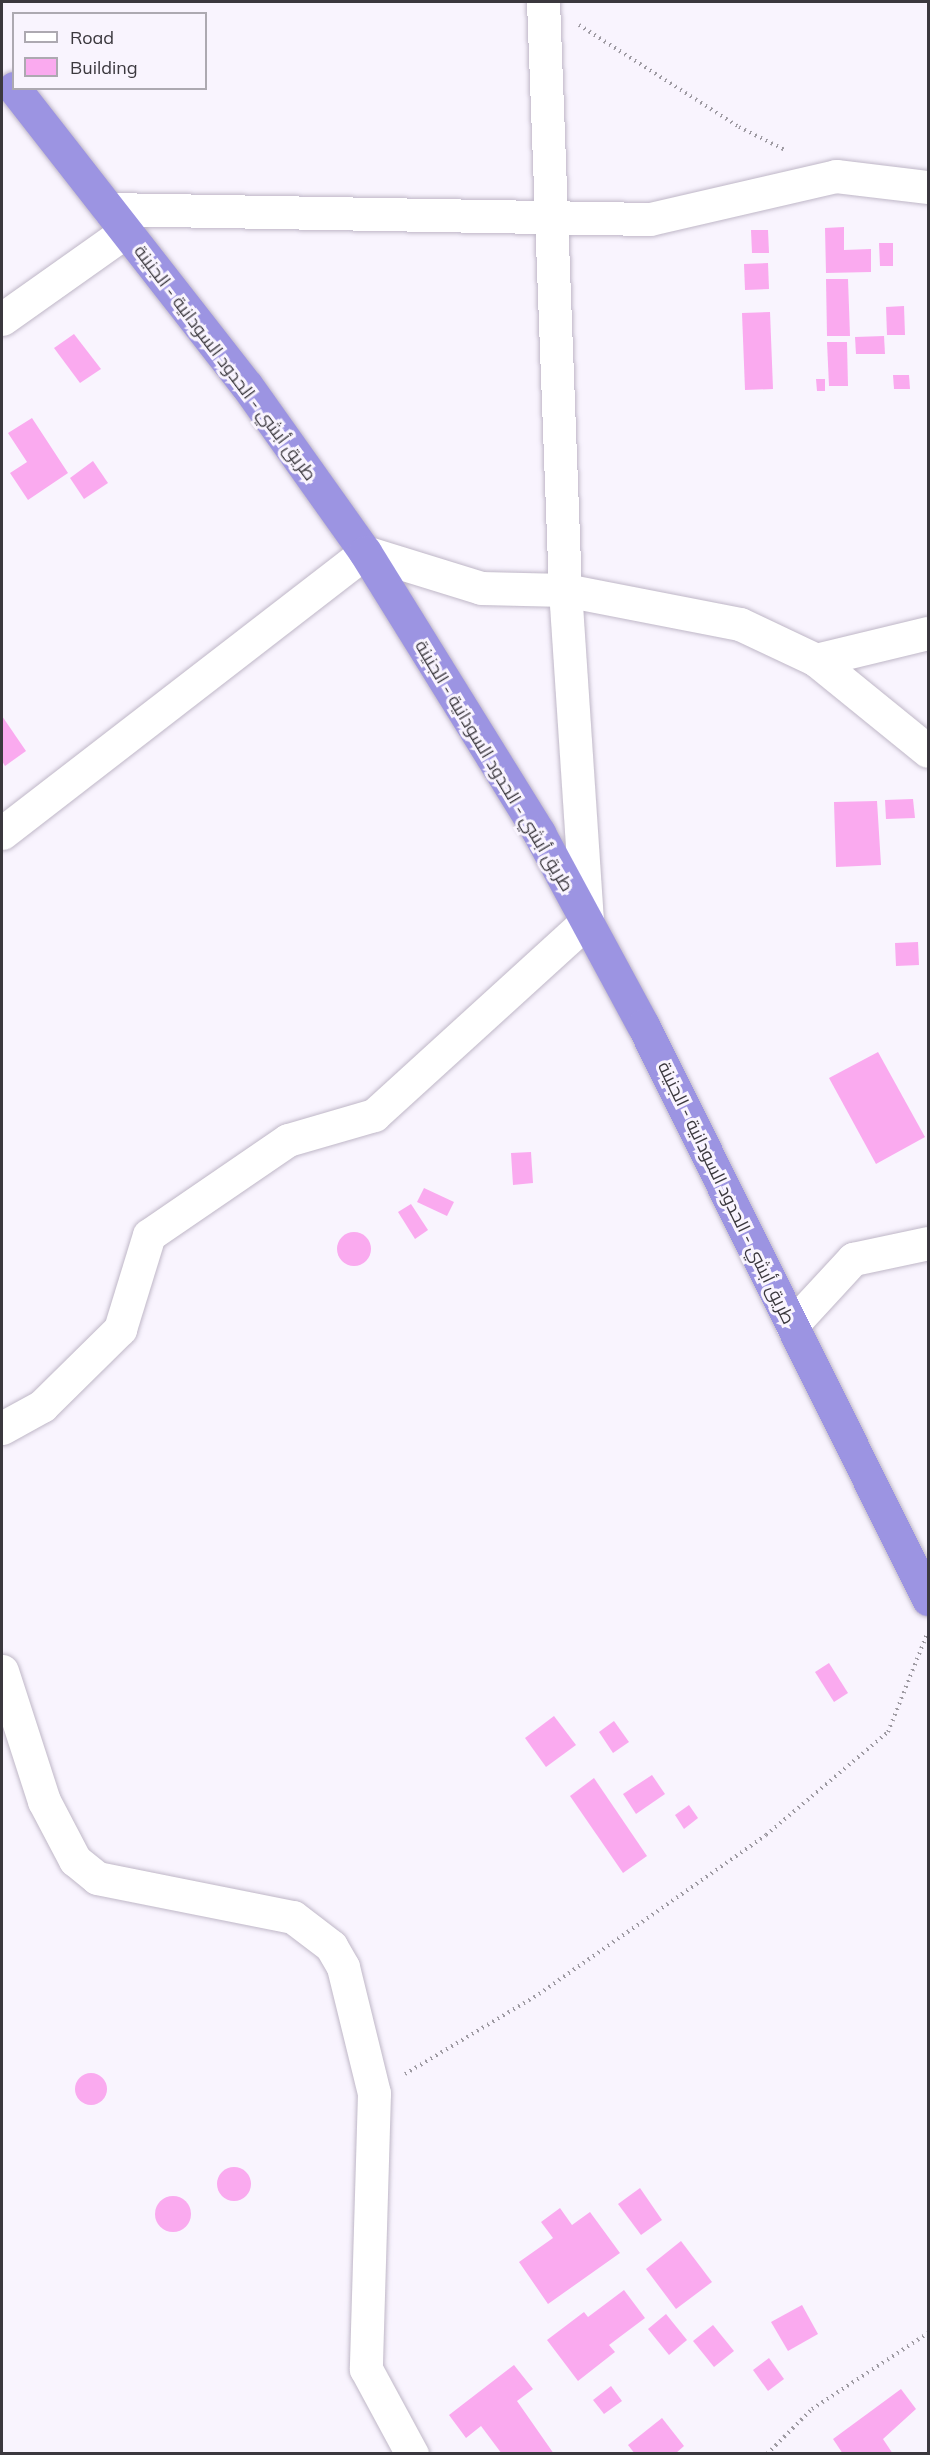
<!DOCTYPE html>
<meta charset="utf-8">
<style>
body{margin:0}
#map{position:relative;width:930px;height:2455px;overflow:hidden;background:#f9f4fe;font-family:Mulish,Cairo,sans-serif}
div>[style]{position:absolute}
.building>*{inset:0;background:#faaaef}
.round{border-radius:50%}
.path>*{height:4px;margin-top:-2px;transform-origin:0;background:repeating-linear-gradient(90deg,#9e9aa2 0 1.5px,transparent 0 6px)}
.roads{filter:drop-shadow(0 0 2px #bfb7c7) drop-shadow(0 0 2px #bfb7c7)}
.minor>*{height:33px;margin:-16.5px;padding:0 16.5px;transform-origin:16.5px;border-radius:16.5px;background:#fff}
.trunk>*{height:33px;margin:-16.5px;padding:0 16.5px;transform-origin:16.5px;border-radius:16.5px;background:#9c94e2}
span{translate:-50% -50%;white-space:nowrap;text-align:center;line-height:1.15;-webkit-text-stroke:6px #f9f4fe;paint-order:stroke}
.street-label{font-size:18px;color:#3b383e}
.frame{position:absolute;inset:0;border:3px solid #3b383e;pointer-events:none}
.legend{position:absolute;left:12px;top:12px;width:195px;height:78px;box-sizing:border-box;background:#f9f4fe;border:2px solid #ada9b1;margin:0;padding:8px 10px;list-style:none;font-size:18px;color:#3b383e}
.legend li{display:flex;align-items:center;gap:12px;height:30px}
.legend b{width:30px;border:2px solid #ada9b1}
</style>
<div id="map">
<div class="building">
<i style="clip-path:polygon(844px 227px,844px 250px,871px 249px,871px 272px,826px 273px,825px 228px)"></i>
<i style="clip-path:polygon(751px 230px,768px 230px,769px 253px,752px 253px)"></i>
<i style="clip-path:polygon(879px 243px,893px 243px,893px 266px,880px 266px)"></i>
<i style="clip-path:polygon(768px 263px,769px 289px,745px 290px,744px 264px)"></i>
<i style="clip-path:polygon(826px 279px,848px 279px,850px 336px,827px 336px)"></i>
<i style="clip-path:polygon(904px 306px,905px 335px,887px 335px,886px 307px)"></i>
<i style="clip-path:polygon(770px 312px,773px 389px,745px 390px,742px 313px)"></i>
<i style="clip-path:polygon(74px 334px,101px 369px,80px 383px,54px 348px)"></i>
<i style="clip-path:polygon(884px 336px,885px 354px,856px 354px,855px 337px)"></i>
<i style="clip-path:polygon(827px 342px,847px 342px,848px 386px,829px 386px)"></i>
<i style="clip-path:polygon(893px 375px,909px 375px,910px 389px,894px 389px)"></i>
<i style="clip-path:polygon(816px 379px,825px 379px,825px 391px,817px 391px)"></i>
<i style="clip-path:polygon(32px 418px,68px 473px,28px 500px,10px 473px,27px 462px,8px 433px)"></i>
<i style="clip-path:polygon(93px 461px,108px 483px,84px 499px,70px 478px)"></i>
<i style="clip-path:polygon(2px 716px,26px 751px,5px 766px,2px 761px)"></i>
<i style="clip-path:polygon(913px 799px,915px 818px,886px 819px,885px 800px)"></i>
<i style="clip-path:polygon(877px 801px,881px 865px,836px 867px,834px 802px)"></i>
<i style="clip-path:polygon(918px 942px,919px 965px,896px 966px,895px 943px)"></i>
<i style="clip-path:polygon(878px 1052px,925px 1137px,876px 1164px,829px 1078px)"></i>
<i style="clip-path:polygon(531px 1152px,533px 1183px,513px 1185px,511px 1153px)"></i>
<i style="clip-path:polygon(424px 1188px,454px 1202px,447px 1216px,417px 1202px)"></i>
<i style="clip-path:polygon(411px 1204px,428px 1230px,415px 1239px,398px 1212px)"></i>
<i class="round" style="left:337px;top:1232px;width:34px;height:34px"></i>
<i style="clip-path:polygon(829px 1663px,848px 1693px,834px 1702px,815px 1672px)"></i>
<i style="clip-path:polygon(554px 1716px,576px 1745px,546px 1767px,525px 1738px)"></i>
<i style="clip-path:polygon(614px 1721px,629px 1742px,613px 1753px,599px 1732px)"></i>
<i style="clip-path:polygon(652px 1775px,665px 1794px,636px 1814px,623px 1794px)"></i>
<i style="clip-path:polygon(594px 1778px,647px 1856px,623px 1873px,570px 1796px)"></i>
<i style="clip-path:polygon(689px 1805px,698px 1818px,684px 1829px,675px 1815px)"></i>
<i class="round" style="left:75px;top:2073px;width:32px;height:32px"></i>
<i class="round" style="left:217px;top:2167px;width:34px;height:34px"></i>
<i style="clip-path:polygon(640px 2188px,662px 2220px,641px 2235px,618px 2204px)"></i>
<i class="round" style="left:155px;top:2196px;width:36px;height:36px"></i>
<i style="clip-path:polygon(560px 2208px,572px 2225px,590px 2212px,620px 2253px,548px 2304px,519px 2262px,553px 2238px,541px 2222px)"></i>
<i style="clip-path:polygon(681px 2241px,712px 2282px,676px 2309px,646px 2269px)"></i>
<i style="clip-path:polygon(624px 2290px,645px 2318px,609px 2345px,615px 2352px,578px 2381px,547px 2340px,584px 2312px,588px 2317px)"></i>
<i style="clip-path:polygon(802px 2305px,818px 2334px,788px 2351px,771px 2322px)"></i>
<i style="clip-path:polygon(666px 2314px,687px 2340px,669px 2355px,648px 2329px)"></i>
<i style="clip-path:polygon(713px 2325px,734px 2351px,714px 2367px,693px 2341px)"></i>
<i style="clip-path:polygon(769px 2358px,784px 2379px,768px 2391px,753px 2370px)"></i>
<i style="clip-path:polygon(514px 2365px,533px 2389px,517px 2401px,554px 2454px,502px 2454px,481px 2426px,466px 2438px,449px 2415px)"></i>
<i style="clip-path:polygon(611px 2386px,622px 2401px,604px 2414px,593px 2400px)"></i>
<i style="clip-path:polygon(901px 2389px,916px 2409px,883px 2439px,893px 2454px,843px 2454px,833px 2439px)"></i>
<i style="clip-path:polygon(662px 2418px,684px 2446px,675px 2454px,635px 2454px,628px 2445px)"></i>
</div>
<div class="path">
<i style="left:579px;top:25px;width:190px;rotate:32.5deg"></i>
<i style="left:739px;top:127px;width:51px;rotate:26.6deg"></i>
<i style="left:405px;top:2074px;width:156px;rotate:-30.8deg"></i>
<i style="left:539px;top:1994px;width:277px;rotate:-35deg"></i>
<i style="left:766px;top:1835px;width:160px;rotate:-40.2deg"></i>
<i style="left:888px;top:1732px;width:105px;rotate:-68.3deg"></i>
<i style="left:767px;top:2454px;width:64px;rotate:-45deg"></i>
<i style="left:812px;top:2409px;width:139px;rotate:-33.2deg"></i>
</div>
<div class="roads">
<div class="minor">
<i style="left:109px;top:209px;width:541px;rotate:1.06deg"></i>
<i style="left:650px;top:219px;width:191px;rotate:-13deg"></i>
<i style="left:836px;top:176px;width:93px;rotate:6.8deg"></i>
<i style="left:2px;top:319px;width:151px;rotate:-35.3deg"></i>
<i style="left:816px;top:660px;width:115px;rotate:-13.6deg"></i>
<i style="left:2px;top:833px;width:459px;rotate:-37.7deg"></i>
<i style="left:365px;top:552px;width:121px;rotate:17.2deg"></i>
<i style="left:481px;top:588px;width:84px;rotate:1.4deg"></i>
<i style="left:565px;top:590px;width:178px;rotate:11deg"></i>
<i style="left:740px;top:624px;width:84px;rotate:25.3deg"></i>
<i style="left:816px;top:660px;width:144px;rotate:39.1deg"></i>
<i style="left:792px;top:1325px;width:90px;rotate:-47.3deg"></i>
<i style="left:853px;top:1259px;width:77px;rotate:-12deg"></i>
<i style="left:2px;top:1428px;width:46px;rotate:-28.8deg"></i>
<i style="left:42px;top:1406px;width:110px;rotate:-44.6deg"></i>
<i style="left:120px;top:1329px;width:98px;rotate:-72.9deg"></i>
<i style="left:149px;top:1235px;width:168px;rotate:-34.4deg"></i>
<i style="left:288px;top:1140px;width:90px;rotate:-16.2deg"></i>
<i style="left:374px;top:1115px;width:288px;rotate:-42.3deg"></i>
<i style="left:587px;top:921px;width:332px;rotate:-93.8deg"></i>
<i style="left:565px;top:590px;width:588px;rotate:-92.14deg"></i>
<i style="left:2px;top:1671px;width:137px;rotate:72.1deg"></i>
<i style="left:44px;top:1801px;width:67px;rotate:62.3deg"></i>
<i style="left:75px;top:1860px;width:28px;rotate:39deg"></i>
<i style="left:97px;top:1878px;width:200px;rotate:11.3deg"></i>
<i style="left:293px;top:1917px;width:48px;rotate:37.3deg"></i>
<i style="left:331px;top:1946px;width:24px;rotate:60deg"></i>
<i style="left:343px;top:1967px;width:130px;rotate:76.2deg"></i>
<i style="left:374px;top:2093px;width:276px;rotate:91.7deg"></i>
<i style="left:366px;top:2369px;width:97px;rotate:61.6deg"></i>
</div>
<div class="trunk">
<i style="left:14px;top:88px;width:378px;rotate:52deg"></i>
<i style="left:247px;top:386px;width:204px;rotate:54.6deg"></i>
<i style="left:365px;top:552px;width:331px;rotate:58.2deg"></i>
<i style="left:539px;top:833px;width:218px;rotate:61.6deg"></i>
<i style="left:643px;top:1025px;width:641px;rotate:63.59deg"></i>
</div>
</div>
<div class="street-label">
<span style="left:225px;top:363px;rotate:53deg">طريق أبشي - الحدود السودانية - الجنينة</span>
<span style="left:494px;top:766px;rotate:59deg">طريق أبشي - الحدود السودانية - الجنينة</span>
<span style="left:726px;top:1193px;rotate:64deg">طريق أبشي - الحدود السودانية - الجنينة</span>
</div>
<div class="frame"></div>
<ul class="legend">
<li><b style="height:8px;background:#fff"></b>Road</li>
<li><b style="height:16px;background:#faaaef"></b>Building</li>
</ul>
</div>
